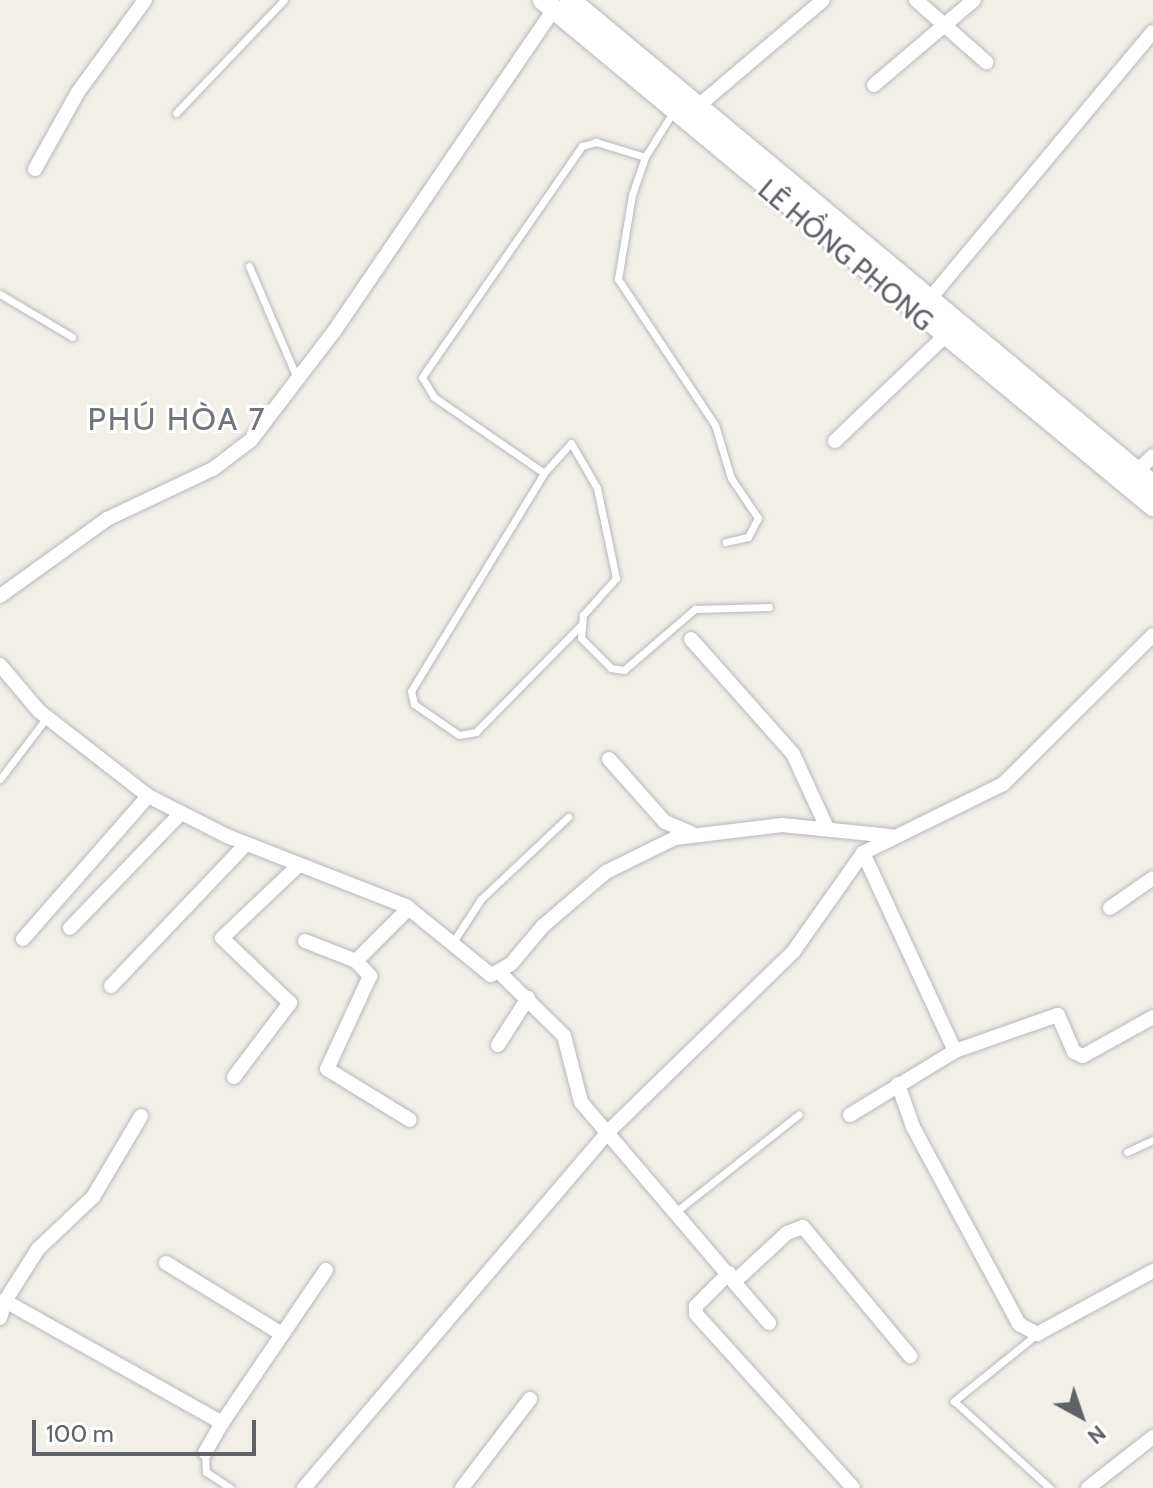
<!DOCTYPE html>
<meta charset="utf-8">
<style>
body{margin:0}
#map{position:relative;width:1153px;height:1488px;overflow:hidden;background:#f1efe8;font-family:Cabin,sans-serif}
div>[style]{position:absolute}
.roads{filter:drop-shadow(0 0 2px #b5b8bc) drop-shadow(0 0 2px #b5b8bc)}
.lane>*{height:7px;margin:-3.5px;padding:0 3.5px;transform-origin:3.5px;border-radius:3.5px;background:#fff}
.street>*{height:14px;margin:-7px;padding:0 7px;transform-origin:7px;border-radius:7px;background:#fff}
.secondary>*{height:20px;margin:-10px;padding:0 10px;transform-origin:10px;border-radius:10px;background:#fff}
span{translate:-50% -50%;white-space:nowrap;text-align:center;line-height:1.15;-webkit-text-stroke:6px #fff;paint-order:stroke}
.street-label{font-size:28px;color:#5f6368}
.quarter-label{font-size:32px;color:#70757a;letter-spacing:2px}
.north{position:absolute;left:1041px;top:1376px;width:80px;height:80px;-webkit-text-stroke:6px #fff;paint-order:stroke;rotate:140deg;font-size:22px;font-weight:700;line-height:32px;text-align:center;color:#5f6368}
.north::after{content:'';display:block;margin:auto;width:28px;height:36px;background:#5f6368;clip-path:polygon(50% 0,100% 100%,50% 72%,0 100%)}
.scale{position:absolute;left:32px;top:1420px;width:224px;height:36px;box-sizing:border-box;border:4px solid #5f6368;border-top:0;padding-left:10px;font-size:24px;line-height:28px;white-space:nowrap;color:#5f6368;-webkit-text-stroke:6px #fff;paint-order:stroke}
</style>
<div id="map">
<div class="roads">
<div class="lane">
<i style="left:673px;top:112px;width:53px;rotate:121.9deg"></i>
<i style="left:645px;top:157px;width:40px;rotate:108.9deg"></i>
<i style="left:632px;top:195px;width:85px;rotate:99.5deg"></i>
<i style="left:618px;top:279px;width:175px;rotate:56.4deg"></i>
<i style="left:715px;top:425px;width:55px;rotate:73.2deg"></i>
<i style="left:731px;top:478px;width:48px;rotate:56deg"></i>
<i style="left:758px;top:518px;width:21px;rotate:118deg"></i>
<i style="left:748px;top:537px;width:23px;rotate:167deg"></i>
<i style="left:176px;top:113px;width:156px;rotate:-46.3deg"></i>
<i style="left:249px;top:266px;width:122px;rotate:66.8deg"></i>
<i style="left:0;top:294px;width:84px;rotate:30.8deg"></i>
<i style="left:544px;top:473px;width:40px;rotate:-48deg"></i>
<i style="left:571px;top:443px;width:52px;rotate:60deg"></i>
<i style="left:597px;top:488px;width:92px;rotate:78.1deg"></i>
<i style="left:616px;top:578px;width:50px;rotate:131.7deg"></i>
<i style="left:583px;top:615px;width:23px;rotate:95deg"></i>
<i style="left:581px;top:638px;width:42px;rotate:45deg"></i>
<i style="left:611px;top:668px;width:13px;rotate:9deg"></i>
<i style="left:624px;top:670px;width:94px;rotate:-40.7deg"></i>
<i style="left:695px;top:609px;width:74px;rotate:-1.5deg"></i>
<i style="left:580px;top:626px;width:148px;rotate:134.5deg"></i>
<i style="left:476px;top:732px;width:17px;rotate:170deg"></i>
<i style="left:459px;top:735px;width:55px;rotate:-145.4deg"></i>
<i style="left:414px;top:704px;width:13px;rotate:-103deg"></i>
<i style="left:411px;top:691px;width:255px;rotate:-58.6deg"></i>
<i style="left:544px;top:473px;width:134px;rotate:-145.4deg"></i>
<i style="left:434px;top:397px;width:23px;rotate:-121deg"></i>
<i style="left:422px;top:377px;width:281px;rotate:-55.3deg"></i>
<i style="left:582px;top:146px;width:15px;rotate:-16deg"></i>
<i style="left:596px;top:142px;width:51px;rotate:17deg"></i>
<i style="left:0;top:779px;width:78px;rotate:-52.8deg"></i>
<i style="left:453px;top:942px;width:51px;rotate:-56.9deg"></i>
<i style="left:481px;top:899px;width:120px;rotate:-43.3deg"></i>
<i style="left:1127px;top:1152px;width:29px;rotate:-25deg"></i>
<i style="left:678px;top:1210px;width:154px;rotate:-38.4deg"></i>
<i style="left:1037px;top:1334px;width:107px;rotate:141.1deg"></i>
<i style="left:954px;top:1401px;width:130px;rotate:42.2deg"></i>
<i style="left:205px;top:1453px;width:19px;rotate:87deg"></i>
<i style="left:206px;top:1472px;width:30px;rotate:33deg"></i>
</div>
<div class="street">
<i style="left:916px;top:0;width:94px;rotate:41.5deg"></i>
<i style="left:874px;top:85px;width:131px;rotate:-40.4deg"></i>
<i style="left:697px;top:107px;width:165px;rotate:-40.3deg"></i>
<i style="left:35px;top:169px;width:88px;rotate:-60.8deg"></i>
<i style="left:78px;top:92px;width:114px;rotate:-53.9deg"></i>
<i style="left:927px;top:302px;width:352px;rotate:-50.1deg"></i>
<i style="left:835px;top:441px;width:151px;rotate:-43.7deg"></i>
<i style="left:1137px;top:471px;width:22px;rotate:-43deg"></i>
<i style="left:0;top:596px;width:132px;rotate:-35.7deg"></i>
<i style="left:107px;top:519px;width:117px;rotate:-25.3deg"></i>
<i style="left:213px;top:469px;width:48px;rotate:-37.3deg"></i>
<i style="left:251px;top:440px;width:138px;rotate:-52.6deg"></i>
<i style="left:335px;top:330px;width:389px;rotate:-55.7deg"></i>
<i style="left:691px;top:639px;width:154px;rotate:48.4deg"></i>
<i style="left:793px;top:754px;width:81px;rotate:65.3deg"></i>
<i style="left:0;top:665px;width:60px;rotate:49.7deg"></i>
<i style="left:39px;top:711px;width:138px;rotate:37.9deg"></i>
<i style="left:148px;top:796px;width:89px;rotate:26.9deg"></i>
<i style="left:227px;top:836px;width:192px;rotate:21.4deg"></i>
<i style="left:406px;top:906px;width:109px;rotate:39.1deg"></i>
<i style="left:491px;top:975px;width:23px;rotate:-29deg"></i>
<i style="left:511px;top:964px;width:50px;rotate:-49.9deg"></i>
<i style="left:543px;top:926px;width:83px;rotate:-40.6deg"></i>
<i style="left:606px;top:872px;width:77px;rotate:-26.2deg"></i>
<i style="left:675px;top:838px;width:108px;rotate:-6.9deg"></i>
<i style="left:782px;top:825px;width:109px;rotate:5.8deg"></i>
<i style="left:609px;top:759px;width:84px;rotate:48.4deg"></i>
<i style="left:665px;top:822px;width:28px;rotate:23deg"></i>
<i style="left:1110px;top:908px;width:52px;rotate:-34.9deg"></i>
<i style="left:70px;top:928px;width:160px;rotate:-46deg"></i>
<i style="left:23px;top:939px;width:190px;rotate:-48.8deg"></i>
<i style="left:305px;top:941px;width:55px;rotate:21.4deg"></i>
<i style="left:356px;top:961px;width:75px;rotate:-45deg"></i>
<i style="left:356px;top:961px;width:21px;rotate:47deg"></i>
<i style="left:370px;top:976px;width:102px;rotate:114.8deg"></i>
<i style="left:327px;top:1069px;width:97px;rotate:31.6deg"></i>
<i style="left:500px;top:973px;width:90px;rotate:44.5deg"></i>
<i style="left:564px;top:1036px;width:68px;rotate:75.6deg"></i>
<i style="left:581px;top:1102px;width:236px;rotate:49.6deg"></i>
<i style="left:734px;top:1282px;width:72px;rotate:-42.8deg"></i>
<i style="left:787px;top:1233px;width:17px;rotate:-21deg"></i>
<i style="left:803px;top:1227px;width:168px;rotate:50.3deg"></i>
<i style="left:111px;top:986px;width:196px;rotate:-46.4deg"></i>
<i style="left:498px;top:1045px;width:56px;rotate:-57.4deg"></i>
<i style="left:955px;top:1051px;width:109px;rotate:-19.3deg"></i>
<i style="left:1058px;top:1015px;width:40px;rotate:66.6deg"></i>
<i style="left:1074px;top:1052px;width:10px;rotate:24deg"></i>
<i style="left:1083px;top:1056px;width:80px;rotate:-29.1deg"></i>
<i style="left:234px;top:1077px;width:93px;rotate:-52.9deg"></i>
<i style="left:290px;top:1003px;width:94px;rotate:-136.3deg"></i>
<i style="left:222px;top:938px;width:106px;rotate:-43.5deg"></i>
<i style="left:898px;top:1084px;width:46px;rotate:70.8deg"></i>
<i style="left:913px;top:1127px;width:224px;rotate:61.7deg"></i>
<i style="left:1019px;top:1324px;width:21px;rotate:29deg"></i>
<i style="left:1037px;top:1334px;width:132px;rotate:-28.5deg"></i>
<i style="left:850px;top:1115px;width:123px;rotate:-31.4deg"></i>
<i style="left:955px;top:1051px;width:218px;rotate:-114.9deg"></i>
<i style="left:166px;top:1263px;width:136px;rotate:31.5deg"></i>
<i style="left:729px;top:1273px;width:47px;rotate:135deg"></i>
<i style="left:696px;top:1306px;width:8px;rotate:90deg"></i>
<i style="left:696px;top:1314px;width:234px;rotate:47.9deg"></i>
<i style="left:734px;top:1282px;width:54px;rotate:49.5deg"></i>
<i style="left:5px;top:1301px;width:62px;rotate:-57.6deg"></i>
<i style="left:38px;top:1249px;width:76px;rotate:-43.4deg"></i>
<i style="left:93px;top:1197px;width:94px;rotate:-59.3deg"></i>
<i style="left:0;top:1318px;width:18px;rotate:-74deg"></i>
<i style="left:5px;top:1301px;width:249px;rotate:29.3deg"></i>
<i style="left:222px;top:1423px;width:34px;rotate:120deg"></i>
<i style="left:222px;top:1423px;width:185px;rotate:-55.8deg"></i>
<i style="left:304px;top:1488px;width:472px;rotate:-49.5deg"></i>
<i style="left:611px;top:1129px;width:254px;rotate:-44.2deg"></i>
<i style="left:793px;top:952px;width:121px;rotate:-54.7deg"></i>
<i style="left:863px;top:853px;width:156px;rotate:-26.2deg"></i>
<i style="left:1003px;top:784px;width:211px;rotate:-44.8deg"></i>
<i style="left:462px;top:1488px;width:112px;rotate:-52.6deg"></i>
<i style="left:1088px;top:1488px;width:83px;rotate:-38.1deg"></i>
</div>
<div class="secondary">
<i style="left:543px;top:0;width:793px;rotate:39.68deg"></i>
<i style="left:570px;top:0;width:758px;rotate:39.76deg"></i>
</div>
</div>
<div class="street-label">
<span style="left:846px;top:255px;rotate:40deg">LÊ HỒNG PHONG</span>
</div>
<div class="quarter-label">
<span style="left:177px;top:419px">PHÚ HÒA 7</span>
</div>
<div class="north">N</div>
<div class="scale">100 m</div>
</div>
